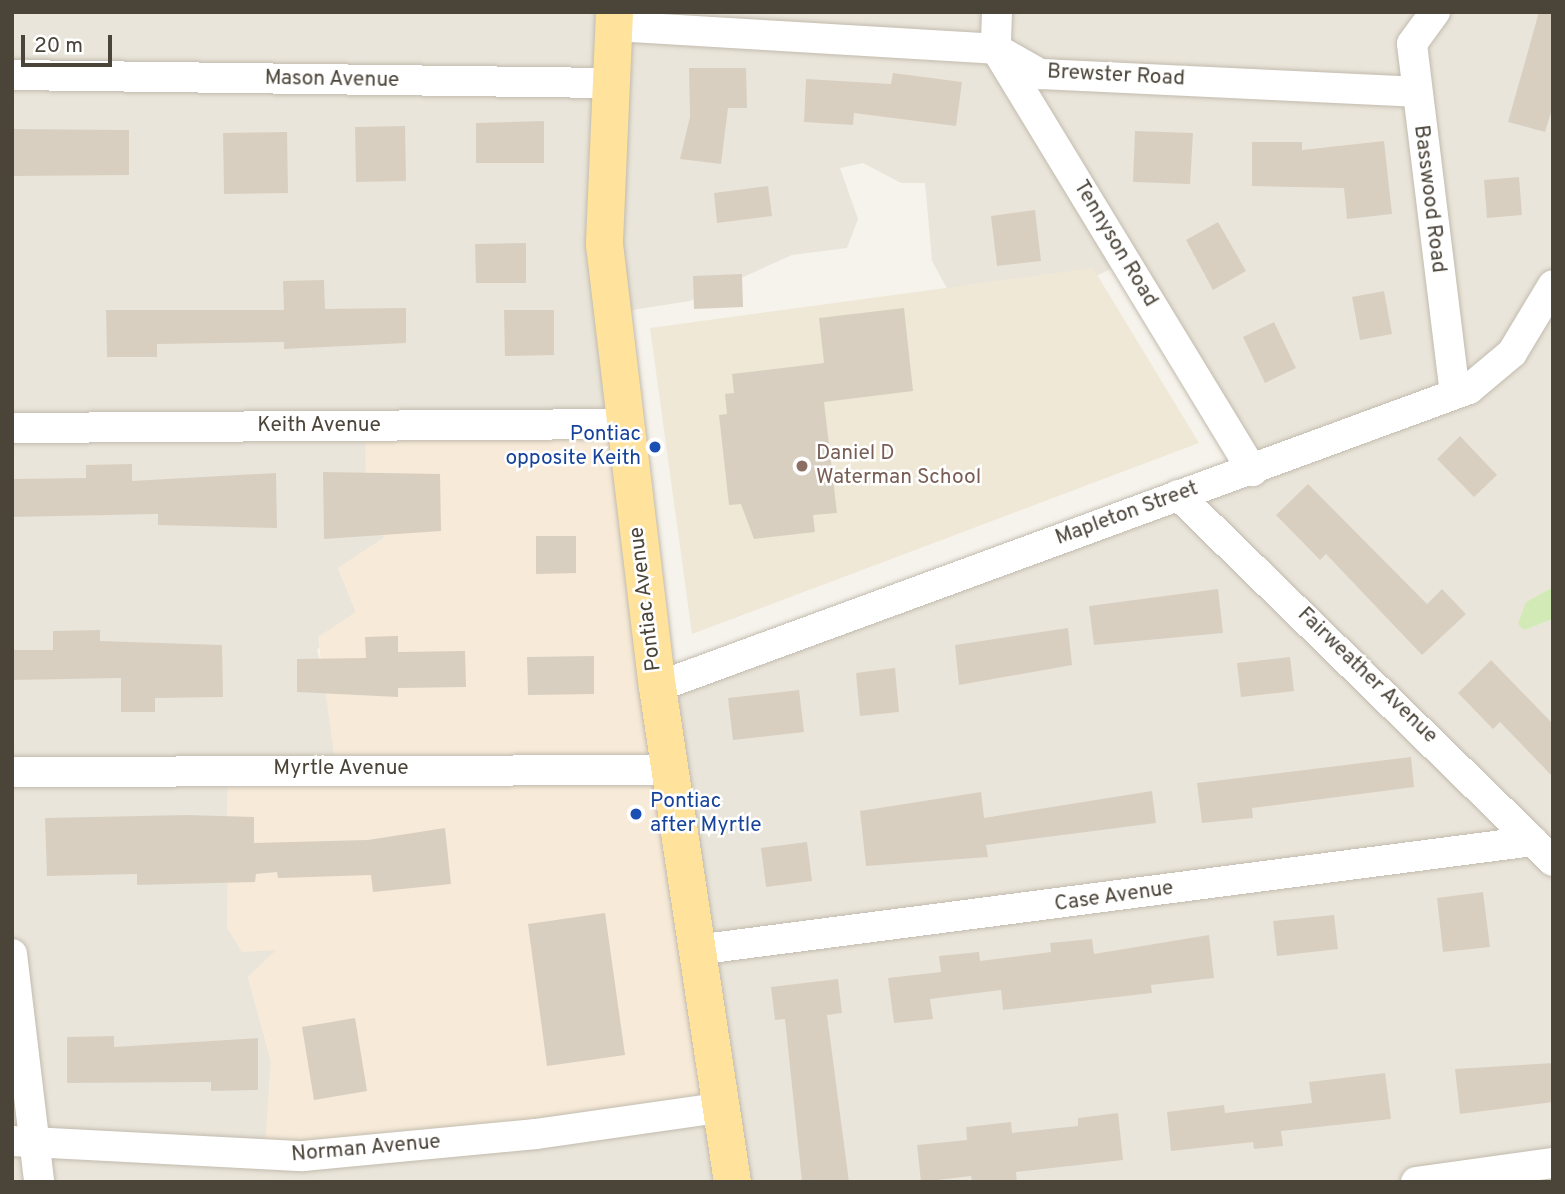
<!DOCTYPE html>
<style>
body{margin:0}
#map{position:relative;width:1565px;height:1194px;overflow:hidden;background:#f6f3ec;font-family:Overpass,sans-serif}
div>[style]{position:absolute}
.residential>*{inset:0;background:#eae5da}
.commercial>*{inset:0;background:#f7ead8}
.education>*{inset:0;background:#efe8d6}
.green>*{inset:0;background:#d2eab5}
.building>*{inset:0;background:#d8cfc1}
.roads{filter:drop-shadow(0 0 2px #c2bbae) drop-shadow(0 0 2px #c2bbae)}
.minor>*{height:30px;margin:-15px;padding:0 15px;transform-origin:15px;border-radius:15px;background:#fff}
.major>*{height:37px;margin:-18.5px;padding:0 18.5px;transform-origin:18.5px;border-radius:18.5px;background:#ffe39c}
.dots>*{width:19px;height:19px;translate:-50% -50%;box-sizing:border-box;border:4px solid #fff;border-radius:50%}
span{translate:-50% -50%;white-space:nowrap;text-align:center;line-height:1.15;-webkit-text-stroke:5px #fff;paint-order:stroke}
.street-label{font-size:21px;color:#4b4439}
.transit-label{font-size:21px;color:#164399}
.right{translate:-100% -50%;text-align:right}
.left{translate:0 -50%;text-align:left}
.education-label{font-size:21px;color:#785e54}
.frame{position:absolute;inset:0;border:14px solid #4b4439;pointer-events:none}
.scale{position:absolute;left:21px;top:35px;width:91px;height:32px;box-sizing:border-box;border:4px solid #4b4439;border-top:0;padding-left:9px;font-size:21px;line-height:24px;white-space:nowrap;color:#4b4439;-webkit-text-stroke:5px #fff;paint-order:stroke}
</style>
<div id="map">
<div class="residential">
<i style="clip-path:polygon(evenodd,12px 12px,1553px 12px,1553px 587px,1526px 602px,1524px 630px,1553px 619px,1553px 1182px,12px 1182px,12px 12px,863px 163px,901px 183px,925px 183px,932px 261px,961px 314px,986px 327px,1126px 262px,1244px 469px,659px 692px,265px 1160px,271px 1061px,248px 977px,277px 950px,227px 851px,228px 776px,335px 763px,330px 696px,317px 650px,356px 612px,338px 568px,384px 538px,366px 493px,624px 421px,619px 312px,690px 301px,792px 255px,847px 248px,858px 219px,840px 168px,863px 163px)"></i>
</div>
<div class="commercial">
<i style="clip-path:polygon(624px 421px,715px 1106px,264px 1159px,271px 1061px,248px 977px,276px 950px,242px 952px,227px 928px,228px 776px,335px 763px,318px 637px,356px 612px,338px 568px,384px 538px,366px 493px,365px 439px)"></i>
</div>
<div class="education">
<i style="clip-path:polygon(1093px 268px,1199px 443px,692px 634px,650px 328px)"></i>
</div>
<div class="green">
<i style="clip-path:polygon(1553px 587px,1553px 619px,1524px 630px,1518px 624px,1526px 602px)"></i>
</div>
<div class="building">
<i style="clip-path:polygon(1539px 12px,1553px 12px,1553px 106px,1545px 132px,1508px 122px)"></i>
<i style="clip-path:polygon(689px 68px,746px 68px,747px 108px,728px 108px,721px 164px,680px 159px,690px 117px)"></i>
<i style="clip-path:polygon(893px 73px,962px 82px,956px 126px,854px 113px,853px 125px,804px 122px,806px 79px,891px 84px)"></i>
<i style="clip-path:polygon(544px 121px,544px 163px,476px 163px,476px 123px)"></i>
<i style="clip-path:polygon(405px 126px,406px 181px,356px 182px,355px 127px)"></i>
<i style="clip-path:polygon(12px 129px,129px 130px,129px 175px,12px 176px)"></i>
<i style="clip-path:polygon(1135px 131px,1193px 133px,1190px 184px,1133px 182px)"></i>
<i style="clip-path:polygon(287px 132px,288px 193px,224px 194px,223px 133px)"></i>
<i style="clip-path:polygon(1384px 141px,1392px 214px,1347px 219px,1344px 188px,1252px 186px,1252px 142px,1302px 142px,1302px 150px)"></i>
<i style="clip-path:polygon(1519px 177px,1522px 215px,1487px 218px,1484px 180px)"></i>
<i style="clip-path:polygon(768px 186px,772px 216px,717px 223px,714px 193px)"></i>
<i style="clip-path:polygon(1035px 210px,1041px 261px,997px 266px,991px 216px)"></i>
<i style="clip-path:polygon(1218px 222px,1246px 271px,1213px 290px,1186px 240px)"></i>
<i style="clip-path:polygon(526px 243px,526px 283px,476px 283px,475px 244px)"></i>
<i style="clip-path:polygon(742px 274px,743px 307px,694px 309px,693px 276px)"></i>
<i style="clip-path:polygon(324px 280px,325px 309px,406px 308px,406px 343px,284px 349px,284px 342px,157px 344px,157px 357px,107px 357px,106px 310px,284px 310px,283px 281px)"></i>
<i style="clip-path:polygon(1384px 291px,1392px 334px,1360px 340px,1352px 297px)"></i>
<i style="clip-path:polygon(904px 308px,913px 391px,824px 402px,837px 513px,813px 515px,815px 532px,754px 539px,741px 504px,729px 505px,719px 415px,727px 414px,725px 394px,734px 393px,732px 374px,824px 363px,819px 318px)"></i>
<i style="clip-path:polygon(504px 310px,554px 310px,554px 355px,505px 356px)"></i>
<i style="clip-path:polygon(1274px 322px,1296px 368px,1265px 383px,1243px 337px)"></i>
<i style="clip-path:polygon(1460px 436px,1497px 475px,1474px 497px,1437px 459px)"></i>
<i style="clip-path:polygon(132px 464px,132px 481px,276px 473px,277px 528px,158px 525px,158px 514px,12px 517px,12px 479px,86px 478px,86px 465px)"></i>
<i style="clip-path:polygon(323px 472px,440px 474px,441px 531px,324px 539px)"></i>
<i style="clip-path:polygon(1308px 484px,1427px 604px,1442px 589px,1466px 614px,1422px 655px,1326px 554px,1320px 560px,1276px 515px)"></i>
<i style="clip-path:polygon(536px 536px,576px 536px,576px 573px,536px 574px)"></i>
<i style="clip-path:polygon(1218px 589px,1223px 633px,1094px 645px,1089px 606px)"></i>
<i style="clip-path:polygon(1068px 628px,1072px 665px,959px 685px,955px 645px)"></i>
<i style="clip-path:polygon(100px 630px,100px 641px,222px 645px,223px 697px,155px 698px,155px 712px,121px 712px,121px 678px,12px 680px,12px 650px,53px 650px,53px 631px)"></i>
<i style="clip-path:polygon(398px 636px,398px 652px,465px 651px,466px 687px,398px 688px,398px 697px,297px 692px,297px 659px,366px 658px,365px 637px)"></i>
<i style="clip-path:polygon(594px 656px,594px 694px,528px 695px,527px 657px)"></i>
<i style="clip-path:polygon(1290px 657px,1294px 691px,1241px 697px,1237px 663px)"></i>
<i style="clip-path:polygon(1491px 660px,1553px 724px,1553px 777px,1500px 722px,1493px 729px,1458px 693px)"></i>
<i style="clip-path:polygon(895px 668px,899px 712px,860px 716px,856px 673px)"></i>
<i style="clip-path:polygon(799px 690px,804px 732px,733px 740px,728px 698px)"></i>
<i style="clip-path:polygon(1411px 757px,1414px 787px,1252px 808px,1253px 818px,1202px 823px,1197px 783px)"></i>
<i style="clip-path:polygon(1152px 791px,1156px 823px,986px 845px,988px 857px,866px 866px,860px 811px,981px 792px,984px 818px)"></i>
<i style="clip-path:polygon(187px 815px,254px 817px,254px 843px,368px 840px,445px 828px,451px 884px,373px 892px,371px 875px,278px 878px,277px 872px,256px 874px,255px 882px,137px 885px,137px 874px,47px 876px,45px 818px)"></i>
<i style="clip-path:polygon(807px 842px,812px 881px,766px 887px,761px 848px)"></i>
<i style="clip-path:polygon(1483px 892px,1490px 947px,1443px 952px,1437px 898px)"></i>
<i style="clip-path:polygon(605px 913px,625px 1055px,547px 1066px,528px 924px)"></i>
<i style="clip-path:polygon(1334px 915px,1338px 949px,1277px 956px,1273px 921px)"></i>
<i style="clip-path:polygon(1209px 935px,1214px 978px,1151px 985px,1152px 993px,1003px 1010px,1001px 990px,930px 999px,933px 1019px,894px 1023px,888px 978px,941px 972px,939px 956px,979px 952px,980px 961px,1051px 952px,1050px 943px,1092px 939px,1094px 954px)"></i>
<i style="clip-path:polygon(838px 979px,842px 1013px,827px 1015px,849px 1182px,802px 1182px,785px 1019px,775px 1020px,771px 987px)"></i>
<i style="clip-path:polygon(355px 1018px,367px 1091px,314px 1100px,302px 1027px)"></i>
<i style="clip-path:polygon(114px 1036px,114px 1047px,258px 1038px,258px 1090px,211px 1091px,211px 1082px,67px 1083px,67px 1037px)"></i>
<i style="clip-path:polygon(1553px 1063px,1553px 1102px,1460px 1114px,1455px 1069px)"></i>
<i style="clip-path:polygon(1385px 1073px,1391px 1119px,1281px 1131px,1283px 1146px,1254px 1149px,1253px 1142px,1171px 1151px,1167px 1112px,1224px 1105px,1225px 1113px,1312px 1103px,1309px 1082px)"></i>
<i style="clip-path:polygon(1118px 1113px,1123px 1160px,1016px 1172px,1017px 1182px,972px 1182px,971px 1176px,921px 1182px,917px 1145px,967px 1140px,966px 1127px,1011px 1122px,1012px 1133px,1078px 1126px,1078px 1118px)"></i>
</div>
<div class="roads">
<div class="minor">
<i style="left:997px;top:12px;width:37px;rotate:92deg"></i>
<i style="left:996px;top:49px;width:494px;rotate:58.7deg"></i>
<i style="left:1435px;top:12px;width:39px;rotate:126deg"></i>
<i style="left:1412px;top:44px;width:352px;rotate:83deg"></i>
<i style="left:613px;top:26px;width:384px;rotate:3.4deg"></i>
<i style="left:996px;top:49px;width:51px;rotate:29.6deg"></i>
<i style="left:1040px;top:74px;width:376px;rotate:2.7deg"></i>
<i style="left:12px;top:75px;width:597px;rotate:0.77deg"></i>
<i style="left:12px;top:428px;width:613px;rotate:-0.37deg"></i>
<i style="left:1178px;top:495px;width:524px;rotate:44.3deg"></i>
<i style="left:657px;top:687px;width:865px;rotate:-20.15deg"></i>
<i style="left:1469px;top:389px;width:56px;rotate:-39.9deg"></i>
<i style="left:1512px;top:353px;width:79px;rotate:-58.9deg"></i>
<i style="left:12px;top:772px;width:657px;rotate:-0.17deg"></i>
<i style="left:696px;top:950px;width:844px;rotate:-7.42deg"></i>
<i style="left:12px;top:954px;width:230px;rotate:83.2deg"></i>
<i style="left:12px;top:1141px;width:291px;rotate:3deg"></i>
<i style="left:303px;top:1156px;width:234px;rotate:-5.4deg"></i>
<i style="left:536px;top:1134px;width:184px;rotate:-8.1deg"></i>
<i style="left:1416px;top:1182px;width:138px;rotate:-7.9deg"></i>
</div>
<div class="major">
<i style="left:614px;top:12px;width:232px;rotate:92.5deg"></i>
<i style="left:604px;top:244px;width:446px;rotate:83.2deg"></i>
<i style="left:657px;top:687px;width:501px;rotate:81.38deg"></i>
</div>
</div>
<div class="dots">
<i style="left:655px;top:447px;background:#1a4fb4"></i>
<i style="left:802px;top:466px;background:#8d6e63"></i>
<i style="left:636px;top:814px;background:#1a4fb4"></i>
</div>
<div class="street-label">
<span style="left:1116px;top:76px;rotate:3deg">Brewster Road</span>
<span style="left:332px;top:80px;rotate:1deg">Mason Avenue</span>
<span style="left:1429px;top:199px;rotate:83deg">Basswood Road</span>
<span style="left:1115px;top:244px;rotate:59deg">Tennyson Road</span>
<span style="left:319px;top:426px">Keith Avenue</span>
<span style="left:1127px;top:514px;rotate:-20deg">Mapleton Street</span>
<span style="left:646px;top:599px;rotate:-97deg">Pontiac Avenue</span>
<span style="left:1367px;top:676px;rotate:44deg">Fairweather Avenue</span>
<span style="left:341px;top:769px">Myrtle Avenue</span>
<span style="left:1114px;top:897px;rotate:-8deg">Case Avenue</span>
<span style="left:366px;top:1149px;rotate:-5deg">Norman Avenue</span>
</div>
<div class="transit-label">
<span class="right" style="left:641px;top:447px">Pontiac<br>opposite Keith</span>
<span class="left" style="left:650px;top:814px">Pontiac<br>after Myrtle</span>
</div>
<div class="education-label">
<span class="left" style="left:816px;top:466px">Daniel D<br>Waterman School</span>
</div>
<div class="frame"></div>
<div class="scale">20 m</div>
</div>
